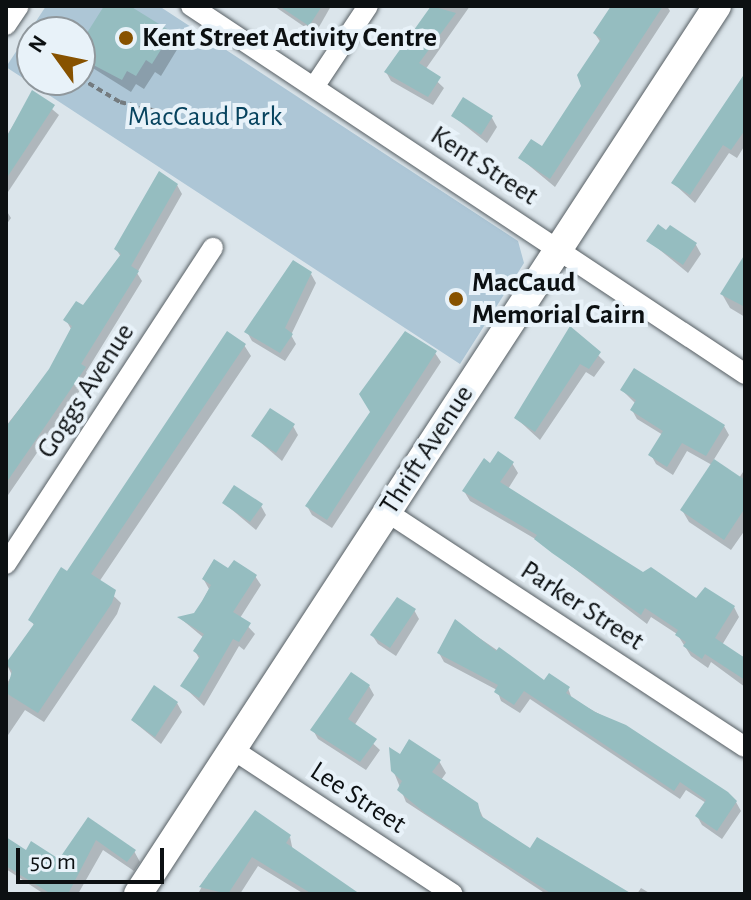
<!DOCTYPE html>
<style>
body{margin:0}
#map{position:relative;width:751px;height:900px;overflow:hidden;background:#dbe5eb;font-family:"Alegreya Sans",sans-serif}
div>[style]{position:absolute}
.green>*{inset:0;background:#adc6d6}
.shadow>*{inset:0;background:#0003}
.building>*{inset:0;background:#95bdc0}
.path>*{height:4px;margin-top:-2px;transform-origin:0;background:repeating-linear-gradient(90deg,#747b7f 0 6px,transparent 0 10px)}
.roads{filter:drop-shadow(0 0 2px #575f64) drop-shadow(0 0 2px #575f64)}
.street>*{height:20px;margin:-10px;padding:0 10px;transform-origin:10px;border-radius:10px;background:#fff}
.secondary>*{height:28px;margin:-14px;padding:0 14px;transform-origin:14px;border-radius:14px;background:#fff}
.dots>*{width:22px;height:22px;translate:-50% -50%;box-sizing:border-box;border:4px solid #e8f2f9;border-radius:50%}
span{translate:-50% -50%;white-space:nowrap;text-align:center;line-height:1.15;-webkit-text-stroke:8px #e8f2f9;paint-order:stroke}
.poi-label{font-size:28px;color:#0c1012;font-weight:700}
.left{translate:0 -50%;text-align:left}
.park-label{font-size:28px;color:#07435e}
.street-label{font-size:28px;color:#0c1012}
.frame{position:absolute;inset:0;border:8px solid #0c1012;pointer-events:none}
.north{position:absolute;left:16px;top:16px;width:80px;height:80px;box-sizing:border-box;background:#e8f2f9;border:2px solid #90989d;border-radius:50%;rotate:303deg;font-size:22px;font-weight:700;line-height:32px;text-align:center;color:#0c1012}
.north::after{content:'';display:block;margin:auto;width:28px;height:36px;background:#875200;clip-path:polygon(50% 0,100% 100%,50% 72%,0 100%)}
.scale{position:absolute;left:16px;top:848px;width:148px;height:36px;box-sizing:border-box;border:4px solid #0c1012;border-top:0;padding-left:10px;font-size:24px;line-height:28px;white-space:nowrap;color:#0c1012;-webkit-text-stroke:6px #e8f2f9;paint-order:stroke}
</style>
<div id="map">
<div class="green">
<i style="clip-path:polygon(evenodd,46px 6px,159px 6px,518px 241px,524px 263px,460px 364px,6px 67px,46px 6px,32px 32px,80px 32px,80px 80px,32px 80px,32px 32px)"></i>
</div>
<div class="shadow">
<i style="clip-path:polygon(106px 6px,126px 6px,170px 34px,178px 48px,161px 76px,155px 72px,144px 89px,136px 84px,131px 92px,80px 60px,80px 47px)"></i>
<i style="clip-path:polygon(274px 6px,331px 6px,315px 34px)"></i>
<i style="clip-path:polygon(432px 6px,470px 6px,425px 70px,444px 88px,433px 105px,391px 81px,386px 72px)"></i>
<i style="clip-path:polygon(613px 6px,667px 6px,670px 11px,555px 187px,520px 158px,543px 149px,583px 87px,601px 43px,595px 34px)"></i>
<i style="clip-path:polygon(745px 75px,745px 145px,737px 158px,729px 153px,695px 203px,673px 183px)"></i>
<i style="clip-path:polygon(33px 93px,59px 115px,6px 195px,6px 137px)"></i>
<i style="clip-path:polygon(453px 116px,492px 118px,497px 127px,487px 143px)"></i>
<i style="clip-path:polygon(177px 185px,182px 194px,137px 273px,142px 281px,86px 372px,89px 377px,6px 498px,6px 426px,50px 370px,71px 329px,66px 320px,83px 308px,121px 257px,116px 249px)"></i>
<i style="clip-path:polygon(6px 210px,11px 218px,6px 225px)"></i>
<i style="clip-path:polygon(649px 241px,696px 245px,701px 254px,688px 273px)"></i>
<i style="clip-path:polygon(311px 274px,316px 283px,291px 335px,296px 344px,285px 361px,252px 341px,247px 332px)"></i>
<i style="clip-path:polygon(745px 278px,745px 317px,730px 308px,722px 294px)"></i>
<i style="clip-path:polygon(571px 329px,605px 362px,594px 377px,586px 372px,540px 440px,516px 418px)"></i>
<i style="clip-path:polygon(244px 345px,251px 356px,99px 582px,121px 603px,117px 614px,44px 722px,25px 710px,6px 738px,6px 685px,12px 675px,7px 665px,35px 627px,31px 620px)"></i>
<i style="clip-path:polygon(435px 353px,441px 362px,332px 528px,312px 515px,307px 506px)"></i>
<i style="clip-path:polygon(622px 390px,724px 426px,729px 435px,713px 461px,739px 478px,745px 469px,745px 530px,731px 550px,689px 522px,682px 510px,712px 465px,687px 451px,673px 475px,656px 464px,651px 455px,663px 435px,637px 419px,632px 410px,636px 404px)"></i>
<i style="clip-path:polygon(293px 426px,298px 435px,282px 461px,253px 436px)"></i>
<i style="clip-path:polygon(512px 463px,518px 473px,508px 489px,643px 575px,696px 601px,734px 607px,739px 617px,722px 645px,745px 658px,745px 687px,711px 662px,708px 668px,691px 656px,677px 634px,651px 617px,647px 624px,537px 540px,470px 501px,464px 491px,491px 465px)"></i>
<i style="clip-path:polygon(224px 503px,261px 506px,266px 515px,256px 530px)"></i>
<i style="clip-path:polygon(229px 571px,255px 576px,261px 585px,240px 618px,255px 634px,244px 650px,239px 646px,204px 706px,183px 686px,200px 660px,195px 651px,204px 638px,180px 618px,195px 615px,209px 589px,204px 580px)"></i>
<i style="clip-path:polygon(414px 610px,419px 619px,396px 656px,378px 644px,372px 635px)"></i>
<i style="clip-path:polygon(456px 622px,545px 683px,568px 688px,572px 699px,639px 736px,736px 802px,741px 811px,722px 839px,702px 825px,697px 816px,706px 803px,686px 790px,680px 799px,530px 699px,520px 713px,501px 701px,497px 690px,444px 662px,439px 653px)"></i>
<i style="clip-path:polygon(369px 686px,374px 695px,354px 726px,380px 750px,366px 770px,318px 739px,313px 730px)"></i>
<i style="clip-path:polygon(177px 703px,182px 712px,161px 744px,133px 721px)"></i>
<i style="clip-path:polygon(400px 757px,439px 761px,446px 773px,441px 780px,477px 804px,485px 822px,530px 851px,628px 894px,546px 894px,406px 802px,393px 770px)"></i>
<i style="clip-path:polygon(88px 819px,134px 851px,140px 862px,134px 871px,103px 850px,78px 894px,44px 894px,6px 869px,6px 840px,26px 853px,60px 862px)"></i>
<i style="clip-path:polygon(290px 837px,293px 851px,358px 894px,304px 894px,258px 866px,240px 894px,198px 894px,209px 873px)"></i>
<i style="clip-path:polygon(641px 888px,651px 894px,637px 894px)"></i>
</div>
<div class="building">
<i style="clip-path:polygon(104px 6px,130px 6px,172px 32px,152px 64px,146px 60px,136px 76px,127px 71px,122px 80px,80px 58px,80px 44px)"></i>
<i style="clip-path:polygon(279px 6px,322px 6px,309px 26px)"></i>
<i style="clip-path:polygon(431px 6px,456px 13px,419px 63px,441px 77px,428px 97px,384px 72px)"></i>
<i style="clip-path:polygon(611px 6px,663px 6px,550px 179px,518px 158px,531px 139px,542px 146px,581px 86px,577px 75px,601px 39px,593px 33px)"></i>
<i style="clip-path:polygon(745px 73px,745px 130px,731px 150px,723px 145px,690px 195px,671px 183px)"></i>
<i style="clip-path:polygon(32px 90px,55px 105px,6px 179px,6px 138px)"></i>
<i style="clip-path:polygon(463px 97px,493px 116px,481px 135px,451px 116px)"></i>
<i style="clip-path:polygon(159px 171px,178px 184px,131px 266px,139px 271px,81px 364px,86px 367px,6px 483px,6px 427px,49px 369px,72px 326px,63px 320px,76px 301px,83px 305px,121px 254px,114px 249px)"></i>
<i style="clip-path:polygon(658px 224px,666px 230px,670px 225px,697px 243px,683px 265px,646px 241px)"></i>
<i style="clip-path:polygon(745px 254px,745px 307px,720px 294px)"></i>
<i style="clip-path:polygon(293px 260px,312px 272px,285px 328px,293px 334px,280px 353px,244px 332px)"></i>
<i style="clip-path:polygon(570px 326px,601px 352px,589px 369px,580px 364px,535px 432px,514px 418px)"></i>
<i style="clip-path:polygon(227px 331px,246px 344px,91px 574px,116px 590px,112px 603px,38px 713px,6px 693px,12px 671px,6px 663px,34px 624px,28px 620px,61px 567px,67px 571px)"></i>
<i style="clip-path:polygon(405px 331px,437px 351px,327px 520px,305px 506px,370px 412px,359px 394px)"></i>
<i style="clip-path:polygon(634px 368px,725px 425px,706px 456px,682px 443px,667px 467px,648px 455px,663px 431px,630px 410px,636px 400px,620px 390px)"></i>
<i style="clip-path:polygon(270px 408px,295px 424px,276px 453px,251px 436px)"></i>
<i style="clip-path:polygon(498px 451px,514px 462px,500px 482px,643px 572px,651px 567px,696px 598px,705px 587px,735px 606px,715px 638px,745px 658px,745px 680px,705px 654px,702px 659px,683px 646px,686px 642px,675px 635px,678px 630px,645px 608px,641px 615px,552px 553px,534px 539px,537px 535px,462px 491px,484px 458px,490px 463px)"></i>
<i style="clip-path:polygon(714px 459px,745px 480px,745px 508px,724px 540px,680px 510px)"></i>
<i style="clip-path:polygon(234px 485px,263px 504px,250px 522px,222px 503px)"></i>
<i style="clip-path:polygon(214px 559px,228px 568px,234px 560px,257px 575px,233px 612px,251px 623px,239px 642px,233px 639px,199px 698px,180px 686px,200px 656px,193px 651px,204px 634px,177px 617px,194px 613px,202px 601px,211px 585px,202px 579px)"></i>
<i style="clip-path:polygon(397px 597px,416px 609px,390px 648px,370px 635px)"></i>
<i style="clip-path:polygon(455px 619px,496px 651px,499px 647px,544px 680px,549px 673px,570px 687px,566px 693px,595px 712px,626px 725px,728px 792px,737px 801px,717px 831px,695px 816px,706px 800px,680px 782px,674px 791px,524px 691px,514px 705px,494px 692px,498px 685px,437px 653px)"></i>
<i style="clip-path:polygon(351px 672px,370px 685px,348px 719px,377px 739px,360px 762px,310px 730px)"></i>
<i style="clip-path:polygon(154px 685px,178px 702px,155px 737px,131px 720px)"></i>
<i style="clip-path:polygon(409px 739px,441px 760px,432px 772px,478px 803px,481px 816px,530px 848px,537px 837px,632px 894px,552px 894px,425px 813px,397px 790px,402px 781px,391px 771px,389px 747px,400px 754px)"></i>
<i style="clip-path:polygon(255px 810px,291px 835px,286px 843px,360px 894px,312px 894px,252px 857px,228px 894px,199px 887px)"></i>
<i style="clip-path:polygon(88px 817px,136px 850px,127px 862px,96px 840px,68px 894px,51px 894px,6px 866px,6px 837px,26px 850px,31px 841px,59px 859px)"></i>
</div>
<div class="path">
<i style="left:21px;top:40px;width:13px;rotate:32deg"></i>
<i style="left:80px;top:78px;width:47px;rotate:31deg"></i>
<i style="left:120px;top:102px;width:38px;rotate:14deg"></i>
</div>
<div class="roads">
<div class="street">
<i style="left:191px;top:6px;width:665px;rotate:33.59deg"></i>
<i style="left:6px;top:25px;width:23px;rotate:-56deg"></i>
<i style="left:314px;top:87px;width:97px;rotate:-56.3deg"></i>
<i style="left:387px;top:512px;width:428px;rotate:33.3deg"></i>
<i style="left:6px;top:564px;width:378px;rotate:-56.8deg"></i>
<i style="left:232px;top:749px;width:264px;rotate:33.3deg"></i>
</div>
<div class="secondary">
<i style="left:138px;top:894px;width:1060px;rotate:-56.89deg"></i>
</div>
</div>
<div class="dots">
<i style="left:126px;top:38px;background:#875200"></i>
<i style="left:456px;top:299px;background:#875200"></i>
</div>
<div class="poi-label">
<span class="left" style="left:142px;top:38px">Kent Street Activity Centre</span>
<span class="left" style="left:472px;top:299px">MacCaud<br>Memorial Cairn</span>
</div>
<div class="park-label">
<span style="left:205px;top:117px">MacCaud Park</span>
</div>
<div class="street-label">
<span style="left:484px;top:166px;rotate:33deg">Kent Street</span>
<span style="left:86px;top:391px;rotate:-57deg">Goggs Avenue</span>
<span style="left:427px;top:450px;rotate:-57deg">Thrift Avenue</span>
<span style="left:582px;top:606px;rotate:33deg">Parker Street</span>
<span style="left:358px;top:798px;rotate:33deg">Lee Street</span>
</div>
<div class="frame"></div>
<div class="north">N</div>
<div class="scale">50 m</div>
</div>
